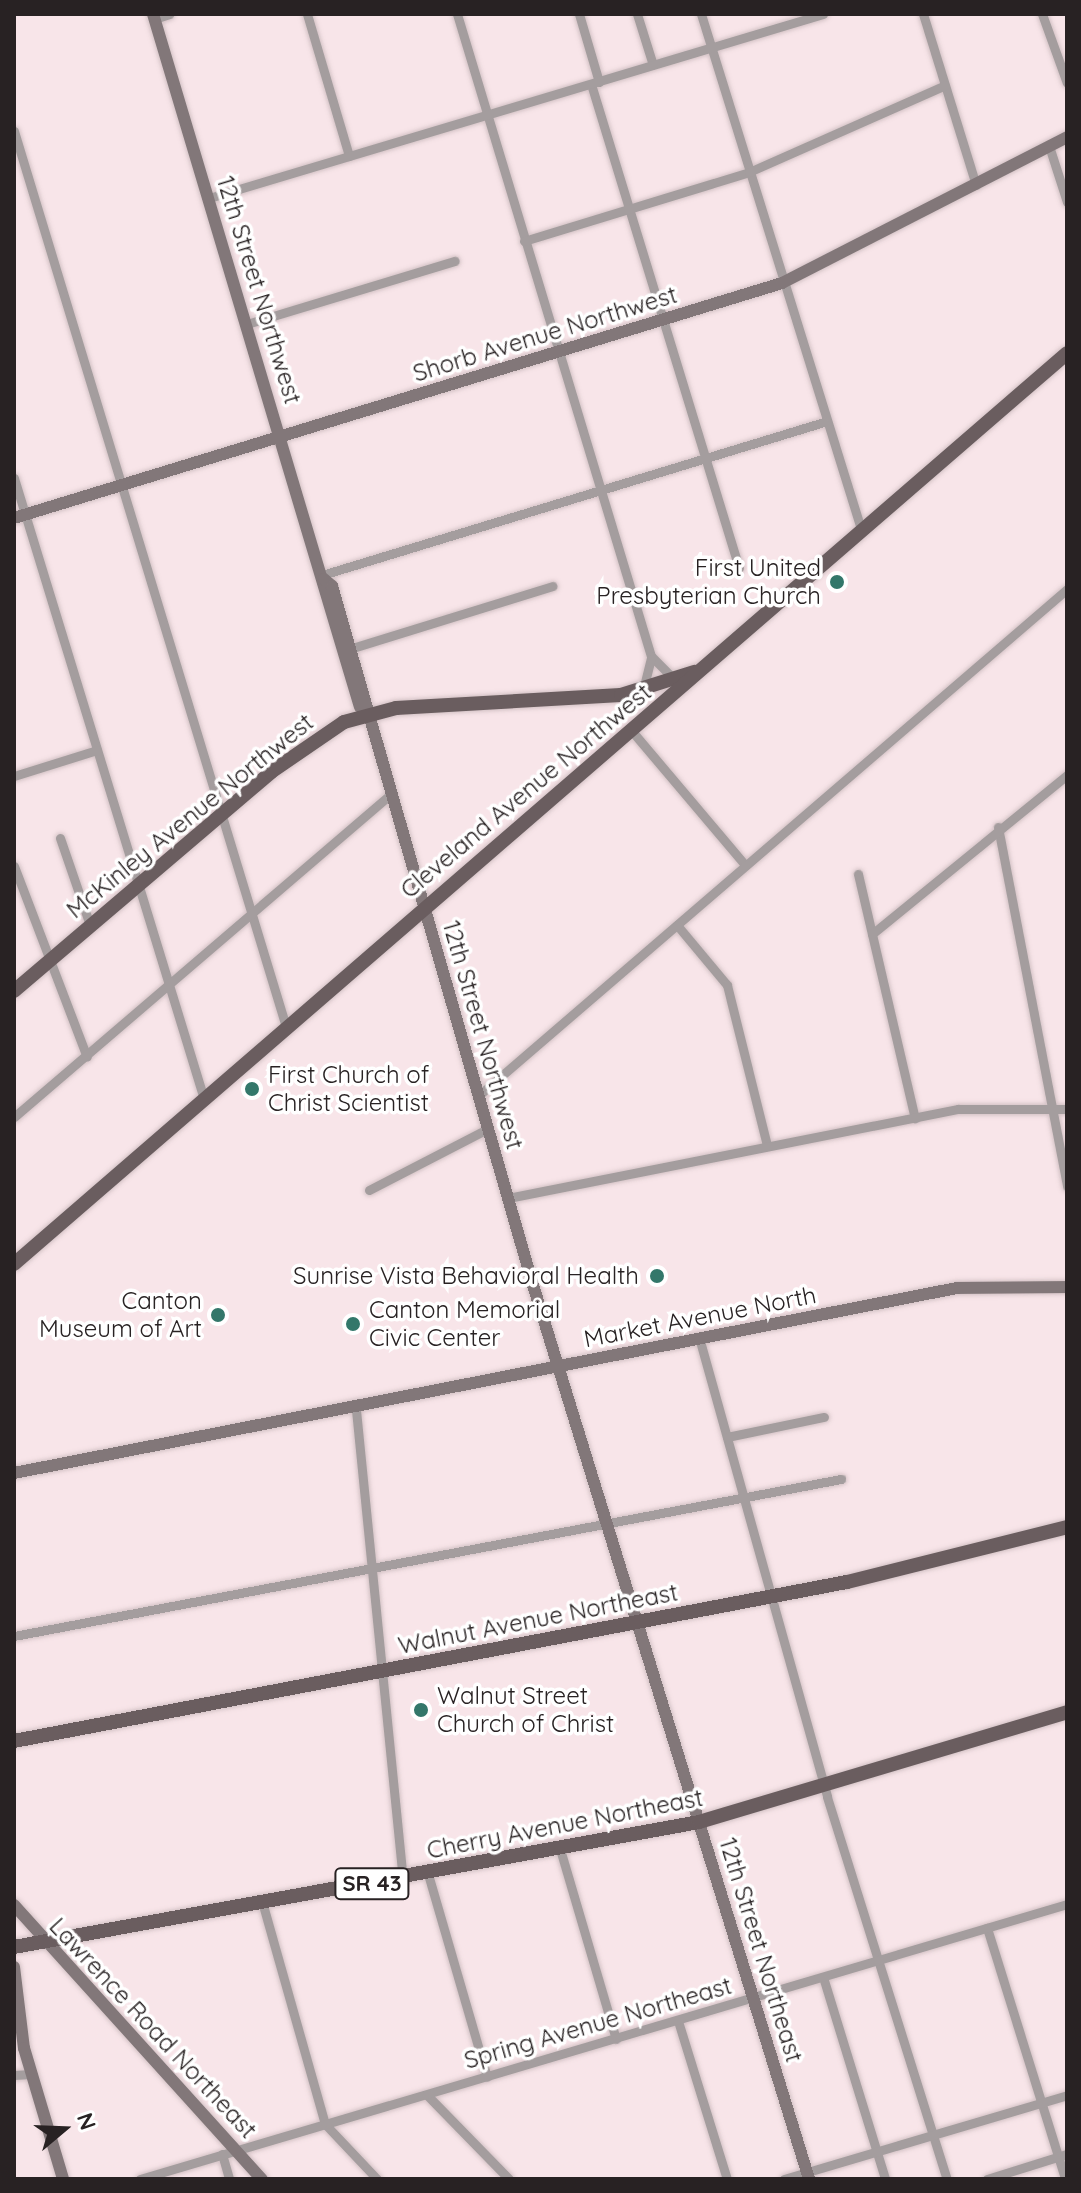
<!DOCTYPE html>
<style>
body{margin:0}
#map{position:relative;width:1081px;height:2193px;overflow:hidden;background:#f8e5e9;font-family:Quicksand,sans-serif}
div>[style]{position:absolute}
.roads{filter:drop-shadow(0 0 2px #d3c2c5) drop-shadow(0 0 2px #d3c2c5)}
.street>*{height:9px;margin:-4.5px;padding:0 4.5px;transform-origin:4.5px;border-radius:4.5px;background:#a49d9e}
.secondary>*{height:12px;margin:-6px;padding:0 6px;transform-origin:6px;border-radius:6px;background:#827779}
.primary>*{height:14px;margin:-7px;padding:0 7px;transform-origin:7px;border-radius:7px;background:#6a5d5f}
.dots>*{width:22px;height:22px;translate:-50% -50%;box-sizing:border-box;border:4px solid #fff;border-radius:50%}
span{translate:-50% -50%;white-space:nowrap;text-align:center;line-height:1.15;-webkit-text-stroke:7px #fff;paint-order:stroke}
.shield-label span{padding:2px 6px;background:#fff;border:2px solid;border-radius:6px;-webkit-text-stroke-width:0}
.shield-label{font-size:22px;color:#282223;font-weight:700}
.street-label{font-size:24px;color:#282223}
.poi-label{font-size:24px;color:#282223}
.right{translate:-100% -50%;text-align:right}
.left{translate:0 -50%;text-align:left}
.frame{position:absolute;inset:0;border:16px solid #282223;pointer-events:none}
.north{position:absolute;left:24px;top:2089px;width:80px;height:80px;-webkit-text-stroke:6px #fff;paint-order:stroke;rotate:71deg;font-size:22px;font-weight:700;line-height:32px;text-align:center;color:#282223}
.north::after{content:'';display:block;margin:auto;width:28px;height:36px;background:#282223;clip-path:polygon(50% 0,100% 100%,50% 72%,0 100%)}
</style>
<div id="map">
<div class="roads">
<div class="street">
<i style="left:307px;top:14px;width:148px;rotate:73.5deg"></i>
<i style="left:457px;top:14px;width:671px;rotate:73.19deg"></i>
<i style="left:651px;top:656px;width:33px;rotate:45deg"></i>
<i style="left:579px;top:14px;width:71px;rotate:73.6deg"></i>
<i style="left:637px;top:14px;width:53px;rotate:72.6deg"></i>
<i style="left:701px;top:14px;width:539px;rotate:72.74deg"></i>
<i style="left:923px;top:14px;width:179px;rotate:72.8deg"></i>
<i style="left:1042px;top:14px;width:73px;rotate:70.1deg"></i>
<i style="left:154px;top:19px;width:16px;rotate:-18deg"></i>
<i style="left:591px;top:84px;width:506px;rotate:73deg"></i>
<i style="left:14px;top:131px;width:936px;rotate:73.11deg"></i>
<i style="left:1049px;top:146px;width:59px;rotate:72.2deg"></i>
<i style="left:209px;top:198px;width:641px;rotate:-16.68deg"></i>
<i style="left:524px;top:241px;width:235px;rotate:-17deg"></i>
<i style="left:749px;top:172px;width:214px;rotate:-23.9deg"></i>
<i style="left:247px;top:324px;width:217px;rotate:-16.9deg"></i>
<i style="left:14px;top:478px;width:649px;rotate:72.99deg"></i>
<i style="left:322px;top:575px;width:525px;rotate:-16.95deg"></i>
<i style="left:349px;top:649px;width:213px;rotate:-17.2deg"></i>
<i style="left:643px;top:690px;width:32px;rotate:-76deg"></i>
<i style="left:631px;top:730px;width:177px;rotate:49.8deg"></i>
<i style="left:14px;top:776px;width:87px;rotate:-17.4deg"></i>
<i style="left:998px;top:827px;width:366px;rotate:79.1deg"></i>
<i style="left:60px;top:838px;width:92px;rotate:71deg"></i>
<i style="left:14px;top:866px;width:204px;rotate:69.1deg"></i>
<i style="left:858px;top:874px;width:251px;rotate:76.9deg"></i>
<i style="left:677px;top:925px;width:78px;rotate:50.2deg"></i>
<i style="left:727px;top:985px;width:166px;rotate:76deg"></i>
<i style="left:872px;top:934px;width:252px;rotate:-39.2deg"></i>
<i style="left:478px;top:1096px;width:777px;rotate:-40.72deg"></i>
<i style="left:14px;top:1117px;width:495px;rotate:-40.6deg"></i>
<i style="left:369px;top:1190px;width:133px;rotate:-27.3deg"></i>
<i style="left:508px;top:1198px;width:459px;rotate:-11.2deg"></i>
<i style="left:958px;top:1109px;width:109px"></i>
<i style="left:700px;top:1341px;width:473px;rotate:74.4deg"></i>
<i style="left:827px;top:1797px;width:400px;rotate:72.6deg"></i>
<i style="left:356px;top:1410px;width:471px;rotate:84.3deg"></i>
<i style="left:727px;top:1437px;width:99px;rotate:-11.7deg"></i>
<i style="left:14px;top:1636px;width:842px;rotate:-10.75deg"></i>
<i style="left:560px;top:1849px;width:198px;rotate:73.6deg"></i>
<i style="left:428px;top:1874px;width:211px;rotate:73.8deg"></i>
<i style="left:263px;top:1905px;width:228px;rotate:74.2deg"></i>
<i style="left:325px;top:2124px;width:76px;rotate:46.6deg"></i>
<i style="left:987px;top:1928px;width:263px;rotate:72.7deg"></i>
<i style="left:823px;top:1977px;width:211px;rotate:72.9deg"></i>
<i style="left:678px;top:2021px;width:165px;rotate:72.8deg"></i>
<i style="left:14px;top:2075px;width:17px;rotate:-3deg"></i>
<i style="left:427px;top:2095px;width:117px;rotate:45.7deg"></i>
<i style="left:222px;top:2154px;width:26px;rotate:74deg"></i>
<i style="left:140px;top:2179px;width:967px;rotate:-16.52deg"></i>
<i style="left:784px;top:2179px;width:295px;rotate:-16.5deg"></i>
<i style="left:987px;top:2179px;width:84px;rotate:-17.4deg"></i>
</div>
<div class="secondary">
<i style="left:153px;top:14px;width:723px;rotate:73.37deg"></i>
<i style="left:14px;top:518px;width:803px;rotate:-17.01deg"></i>
<i style="left:782px;top:283px;width:320px;rotate:-27.1deg"></i>
<i style="left:324px;top:579px;width:11px;rotate:41deg"></i>
<i style="left:332px;top:586px;width:727px;rotate:73.96deg"></i>
<i style="left:533px;top:1285px;width:936px;rotate:72.84deg"></i>
<i style="left:14px;top:1473px;width:961px;rotate:-11.1deg"></i>
<i style="left:957px;top:1288px;width:110px;rotate:-0.5deg"></i>
<i style="left:14px;top:1905px;width:370px;rotate:47.9deg"></i>
<i style="left:14px;top:1967px;width:82px;rotate:83deg"></i>
<i style="left:24px;top:2048px;width:137px;rotate:73.4deg"></i>
</div>
<div class="primary">
<i style="left:14px;top:991px;width:338px;rotate:-40.4deg"></i>
<i style="left:271px;top:772px;width:88px;rotate:-34.4deg"></i>
<i style="left:344px;top:722px;width:54px;rotate:-15.1deg"></i>
<i style="left:396px;top:708px;width:225px;rotate:-3.3deg"></i>
<i style="left:621px;top:695px;width:77px;rotate:-17.5deg"></i>
<i style="left:14px;top:1264px;width:1392px;rotate:-40.86deg"></i>
<i style="left:14px;top:1741px;width:848px;rotate:-10.81deg"></i>
<i style="left:847px;top:1582px;width:227px;rotate:-14deg"></i>
<i style="left:14px;top:1947px;width:696px;rotate:-10.34deg"></i>
<i style="left:699px;top:1822px;width:384px;rotate:-16.6deg"></i>
</div>
</div>
<div class="dots">
<i style="left:837px;top:582px;background:#33776a"></i>
<i style="left:252px;top:1089px;background:#33776a"></i>
<i style="left:657px;top:1276px;background:#33776a"></i>
<i style="left:218px;top:1315px;background:#33776a"></i>
<i style="left:353px;top:1324px;background:#33776a"></i>
<i style="left:421px;top:1710px;background:#33776a"></i>
</div>
<div class="shield-label">
<span style="left:372px;top:1884px">SR 43</span>
</div>
<div class="street-label">
<span style="left:259px;top:290px;rotate:73deg">12th Street Northwest</span>
<span style="left:545px;top:334px;rotate:-17deg">Shorb Avenue Northwest</span>
<span style="left:526px;top:791px;rotate:-40deg">Cleveland Avenue Northwest</span>
<span style="left:190px;top:816px;rotate:-39deg">McKinley Avenue Northwest</span>
<span style="left:483px;top:1035px;rotate:74deg">12th Street Northwest</span>
<span style="left:700px;top:1317px;rotate:-11deg">Market Avenue North</span>
<span style="left:538px;top:1619px;rotate:-11deg">Walnut Avenue Northeast</span>
<span style="left:565px;top:1824px;rotate:-11deg">Cherry Avenue Northeast</span>
<span style="left:761px;top:1950px;rotate:73deg">12th Street Northeast</span>
<span style="left:598px;top:2023px;rotate:-16deg">Spring Avenue Northeast</span>
<span style="left:153px;top:2028px;rotate:47deg">Lawrence Road Northeast</span>
</div>
<div class="poi-label">
<span class="right" style="left:821px;top:582px">First United<br>Presbyterian Church</span>
<span class="left" style="left:268px;top:1089px">First Church of<br>Christ Scientist</span>
<span class="right" style="left:639px;top:1276px">Sunrise Vista Behavioral Health</span>
<span class="right" style="left:202px;top:1315px">Canton<br>Museum of Art</span>
<span class="left" style="left:369px;top:1324px">Canton Memorial<br>Civic Center</span>
<span class="left" style="left:437px;top:1710px">Walnut Street<br>Church of Christ</span>
</div>
<div class="frame"></div>
<div class="north">N</div>
</div>
